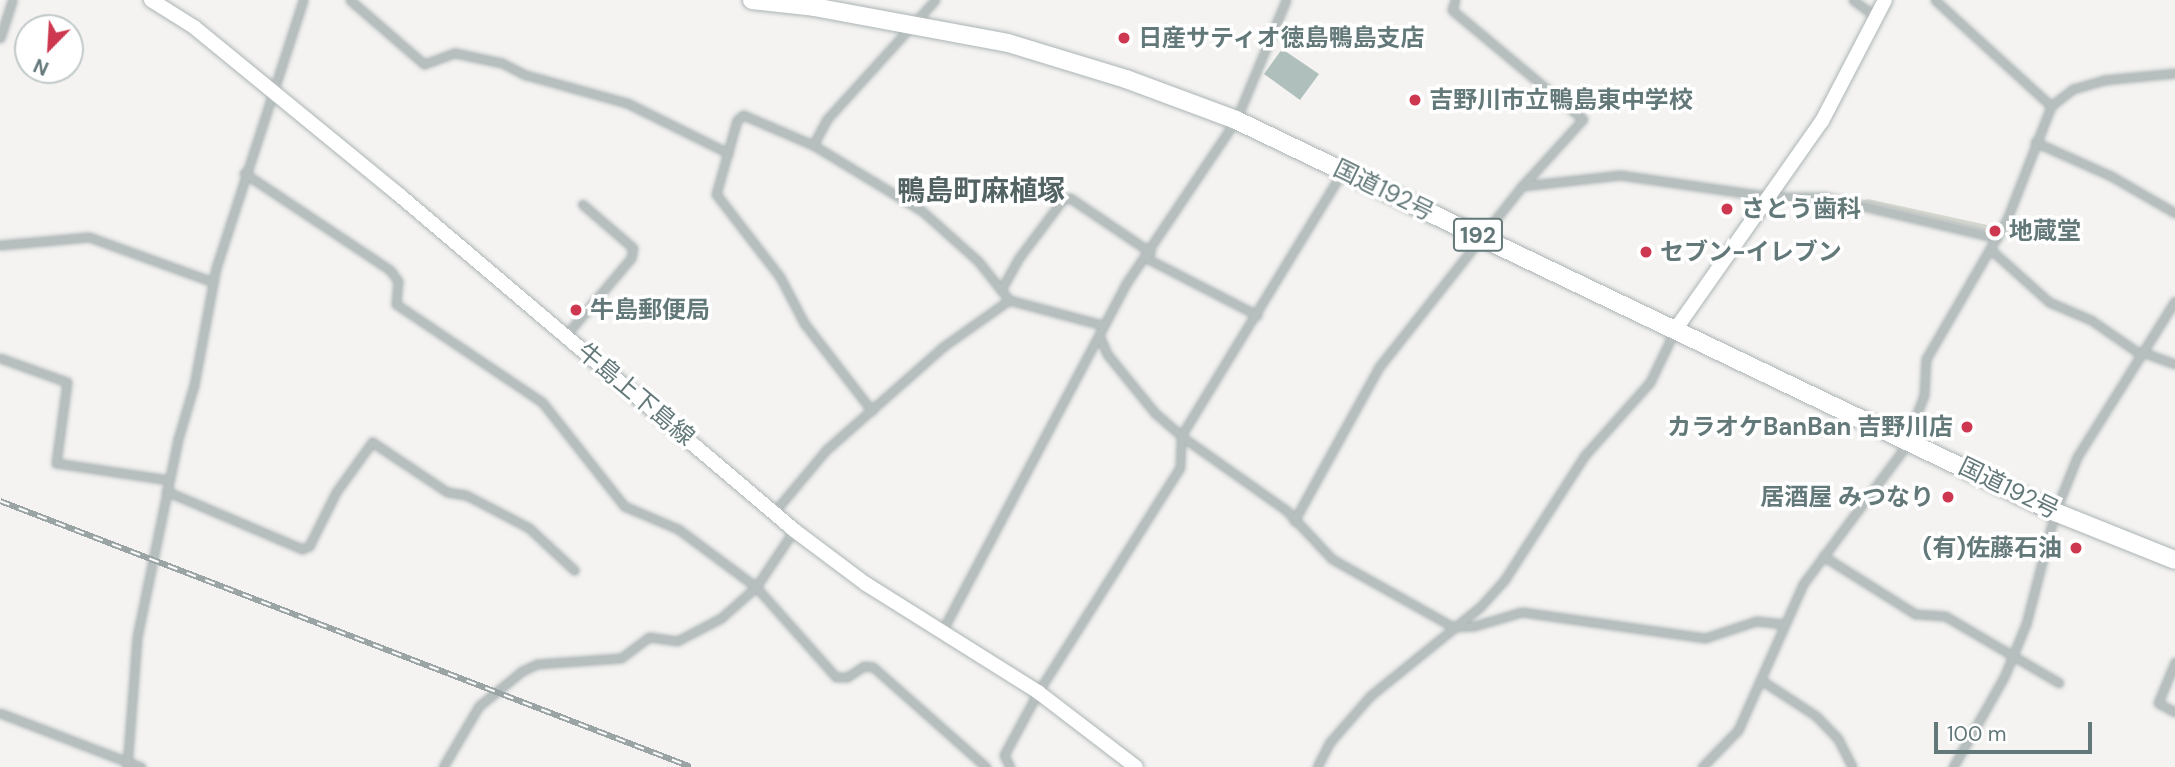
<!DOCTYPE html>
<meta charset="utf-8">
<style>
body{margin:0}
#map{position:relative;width:2175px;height:767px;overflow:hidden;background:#f4f3f1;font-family:"DM Sans","Noto Sans JP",sans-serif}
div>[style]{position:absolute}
.green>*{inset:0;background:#d6d8d0}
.water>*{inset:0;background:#afbfbc}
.roads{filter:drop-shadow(0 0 2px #acb4b5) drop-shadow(0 0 2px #acb4b5)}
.street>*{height:7px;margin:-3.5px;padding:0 3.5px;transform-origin:3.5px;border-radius:3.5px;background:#b7bebe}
.secondary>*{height:14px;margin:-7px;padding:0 7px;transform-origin:7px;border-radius:7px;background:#fff}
.highway>*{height:18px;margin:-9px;padding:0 9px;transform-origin:9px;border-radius:9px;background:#fff}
.rail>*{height:6px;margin-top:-3px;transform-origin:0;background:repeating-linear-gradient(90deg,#fff 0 10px,#9aa4a4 0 20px);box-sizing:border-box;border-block:2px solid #9aa4a4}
.dots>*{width:19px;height:19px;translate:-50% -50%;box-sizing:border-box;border:4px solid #fff;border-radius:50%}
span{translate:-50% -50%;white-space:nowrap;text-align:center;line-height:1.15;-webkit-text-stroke:7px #fff;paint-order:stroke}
.shield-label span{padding:2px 5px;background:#fff;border:2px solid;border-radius:5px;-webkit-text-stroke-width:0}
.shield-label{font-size:23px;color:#637879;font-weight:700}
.poi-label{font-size:24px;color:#637879;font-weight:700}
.left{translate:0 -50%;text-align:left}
.right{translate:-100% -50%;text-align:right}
.street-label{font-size:24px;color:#637879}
.quarter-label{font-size:28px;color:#536364;font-weight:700}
.north{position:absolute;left:14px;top:14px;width:70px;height:70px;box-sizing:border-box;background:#fff;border:2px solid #c1c9c9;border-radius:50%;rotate:204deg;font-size:19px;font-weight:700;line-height:28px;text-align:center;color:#637879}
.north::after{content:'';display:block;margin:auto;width:24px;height:32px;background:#cd3850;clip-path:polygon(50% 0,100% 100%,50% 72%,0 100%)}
.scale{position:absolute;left:1934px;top:722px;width:158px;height:32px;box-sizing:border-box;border:4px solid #637879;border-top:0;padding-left:9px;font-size:21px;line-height:24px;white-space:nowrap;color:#637879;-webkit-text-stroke:5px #fff;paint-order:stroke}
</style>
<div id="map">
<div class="green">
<i style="clip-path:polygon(1868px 199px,1992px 226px,1990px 232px,1862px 201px)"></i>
</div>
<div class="water">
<i style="clip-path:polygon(1282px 49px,1319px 74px,1300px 100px,1264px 74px)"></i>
</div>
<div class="roads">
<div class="street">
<i style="left:350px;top:0;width:98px;rotate:40.9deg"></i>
<i style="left:424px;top:64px;width:33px;rotate:-20deg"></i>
<i style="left:455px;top:53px;width:48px;rotate:12deg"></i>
<i style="left:502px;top:63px;width:27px;rotate:27deg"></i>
<i style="left:526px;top:75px;width:105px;rotate:15.5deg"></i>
<i style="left:627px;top:103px;width:113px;rotate:26.3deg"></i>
<i style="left:935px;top:0;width:161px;rotate:132.2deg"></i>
<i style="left:827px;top:119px;width:30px;rotate:118deg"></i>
<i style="left:813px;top:145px;width:127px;rotate:31.2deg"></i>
<i style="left:922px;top:211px;width:75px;rotate:41.8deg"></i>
<i style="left:978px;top:261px;width:50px;rotate:51.5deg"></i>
<i style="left:1009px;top:300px;width:96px;rotate:15deg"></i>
<i style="left:1455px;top:0;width:10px;rotate:107deg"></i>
<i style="left:1452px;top:10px;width:170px;rotate:39.8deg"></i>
<i style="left:1583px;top:119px;width:91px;rotate:132.3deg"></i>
<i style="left:1853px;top:0;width:29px;rotate:36deg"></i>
<i style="left:1935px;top:0;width:157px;rotate:42.4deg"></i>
<i style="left:0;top:38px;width:40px;rotate:-72deg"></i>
<i style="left:2035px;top:142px;width:83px;rotate:24.1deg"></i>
<i style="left:2111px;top:176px;width:74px;rotate:30deg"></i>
<i style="left:813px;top:145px;width:76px;rotate:-156.8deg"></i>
<i style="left:743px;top:115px;width:8px;rotate:140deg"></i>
<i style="left:737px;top:120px;width:77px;rotate:105.8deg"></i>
<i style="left:716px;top:194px;width:105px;rotate:52.4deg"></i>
<i style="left:780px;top:277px;width:52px;rotate:62.4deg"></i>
<i style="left:804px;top:323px;width:111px;rotate:52.3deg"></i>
<i style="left:244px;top:173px;width:175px;rotate:33.6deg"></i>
<i style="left:390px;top:270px;width:14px;rotate:54deg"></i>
<i style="left:398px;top:281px;width:23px;rotate:95deg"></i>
<i style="left:396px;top:304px;width:176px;rotate:33.9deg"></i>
<i style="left:542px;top:402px;width:132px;rotate:51.7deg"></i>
<i style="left:624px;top:506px;width:59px;rotate:23.1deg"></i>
<i style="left:678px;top:529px;width:97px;rotate:36.6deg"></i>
<i style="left:756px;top:587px;width:120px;rotate:48.4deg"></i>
<i style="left:836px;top:677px;width:11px"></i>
<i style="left:847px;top:677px;width:20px;rotate:-33deg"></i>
<i style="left:864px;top:666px;width:9px;rotate:6deg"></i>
<i style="left:873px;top:667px;width:151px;rotate:41.5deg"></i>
<i style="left:0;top:245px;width:89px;rotate:-5.1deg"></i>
<i style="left:89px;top:237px;width:132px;rotate:19.9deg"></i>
<i style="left:1990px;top:249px;width:79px;rotate:41.9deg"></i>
<i style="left:2049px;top:302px;width:46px;rotate:23.2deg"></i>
<i style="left:2091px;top:320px;width:60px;rotate:34.8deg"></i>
<i style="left:1146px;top:258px;width:125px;rotate:27.2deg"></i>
<i style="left:1001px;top:290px;width:35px;rotate:-61deg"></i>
<i style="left:1018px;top:259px;width:75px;rotate:-53.1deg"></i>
<i style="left:1063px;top:199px;width:7px;rotate:-8deg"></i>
<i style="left:1070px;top:198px;width:97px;rotate:34deg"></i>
<i style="left:566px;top:335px;width:101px;rotate:-49.8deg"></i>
<i style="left:631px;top:258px;width:10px;rotate:-79deg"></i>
<i style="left:633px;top:248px;width:67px;rotate:-139.2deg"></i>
<i style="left:1099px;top:335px;width:21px;rotate:67deg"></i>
<i style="left:1107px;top:354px;width:76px;rotate:50.9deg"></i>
<i style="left:1155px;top:413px;width:35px;rotate:41deg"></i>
<i style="left:1181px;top:436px;width:128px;rotate:35.2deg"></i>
<i style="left:1286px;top:510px;width:67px;rotate:46.8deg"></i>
<i style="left:1332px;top:559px;width:139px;rotate:29.3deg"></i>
<i style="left:1453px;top:627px;width:21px;rotate:-3deg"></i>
<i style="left:1474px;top:626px;width:50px;rotate:-16.3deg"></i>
<i style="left:1522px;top:612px;width:185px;rotate:8.1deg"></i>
<i style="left:1705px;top:638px;width:54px;rotate:-18.4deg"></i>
<i style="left:1756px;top:621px;width:28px;rotate:6deg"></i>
<i style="left:2142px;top:352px;width:35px;rotate:20deg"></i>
<i style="left:0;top:358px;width:71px;rotate:19.7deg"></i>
<i style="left:67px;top:382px;width:82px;rotate:97.7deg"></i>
<i style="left:56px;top:463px;width:114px;rotate:8.6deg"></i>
<i style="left:166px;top:491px;width:148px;rotate:23.1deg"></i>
<i style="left:302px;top:549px;width:8px;rotate:-23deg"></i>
<i style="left:309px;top:546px;width:60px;rotate:-63.4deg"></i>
<i style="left:336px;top:492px;width:62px;rotate:-54.2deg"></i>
<i style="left:372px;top:442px;width:90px;rotate:33.7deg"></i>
<i style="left:447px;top:492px;width:19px;rotate:9deg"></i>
<i style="left:466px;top:495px;width:71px;rotate:27.6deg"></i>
<i style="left:529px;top:528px;width:62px;rotate:43deg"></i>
<i style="left:775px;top:511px;width:80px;rotate:-50.1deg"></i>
<i style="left:826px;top:450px;width:157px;rotate:-41.4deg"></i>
<i style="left:944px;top:346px;width:80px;rotate:-35.3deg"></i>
<i style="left:1294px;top:521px;width:176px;rotate:-61.1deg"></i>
<i style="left:1379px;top:367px;width:231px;rotate:-51.7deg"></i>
<i style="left:1522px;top:186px;width:99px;rotate:-6.4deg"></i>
<i style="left:1620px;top:175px;width:154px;rotate:8.2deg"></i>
<i style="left:1772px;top:197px;width:53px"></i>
<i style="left:1825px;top:197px;width:177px;rotate:13.4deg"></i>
<i style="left:1823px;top:556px;width:109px;rotate:32.2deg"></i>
<i style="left:1915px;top:614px;width:30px;rotate:4deg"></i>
<i style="left:1945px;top:616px;width:132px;rotate:30.4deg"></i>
<i style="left:941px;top:633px;width:394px;rotate:-62.1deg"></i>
<i style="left:1125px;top:285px;width:199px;rotate:-56.1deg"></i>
<i style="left:1236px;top:120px;width:130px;rotate:-67.4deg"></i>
<i style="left:2175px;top:662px;width:44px;rotate:112.5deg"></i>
<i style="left:2158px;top:703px;width:19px;rotate:28deg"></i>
<i style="left:1761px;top:680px;width:66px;rotate:33.2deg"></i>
<i style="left:1816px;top:716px;width:32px;rotate:46deg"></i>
<i style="left:1838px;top:739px;width:31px;rotate:63deg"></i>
<i style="left:0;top:713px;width:151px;rotate:21deg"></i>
<i style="left:127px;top:767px;width:130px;rotate:-85.6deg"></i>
<i style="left:137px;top:637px;width:202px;rotate:-78.3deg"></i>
<i style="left:178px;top:439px;width:56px;rotate:-73.5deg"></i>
<i style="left:194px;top:385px;width:119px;rotate:-79.4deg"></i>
<i style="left:216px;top:268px;width:282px;rotate:-72deg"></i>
<i style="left:443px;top:767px;width:71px;rotate:-59.5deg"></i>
<i style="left:479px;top:706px;width:55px;rotate:-39.1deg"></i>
<i style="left:522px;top:671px;width:17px;rotate:-25deg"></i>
<i style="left:537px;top:664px;width:84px;rotate:-4.1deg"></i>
<i style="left:621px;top:658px;width:35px;rotate:-37deg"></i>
<i style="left:649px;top:637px;width:28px;rotate:8deg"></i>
<i style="left:677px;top:641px;width:50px;rotate:-27.6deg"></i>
<i style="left:721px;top:618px;width:47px;rotate:-41.5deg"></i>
<i style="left:756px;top:587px;width:69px;rotate:-56.3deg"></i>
<i style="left:1010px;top:767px;width:13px;rotate:-117deg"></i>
<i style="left:1004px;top:755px;width:72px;rotate:-61.6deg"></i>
<i style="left:1038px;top:692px;width:266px;rotate:-57.7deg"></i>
<i style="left:1180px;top:467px;width:31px;rotate:-88deg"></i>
<i style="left:1181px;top:436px;width:309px;rotate:-58.6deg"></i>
<i style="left:1317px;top:767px;width:28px;rotate:-63deg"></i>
<i style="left:1330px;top:742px;width:61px;rotate:-49deg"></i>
<i style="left:1370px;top:696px;width:141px;rotate:-39deg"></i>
<i style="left:1480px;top:607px;width:38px;rotate:-48deg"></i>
<i style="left:1505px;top:579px;width:148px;rotate:-57.2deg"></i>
<i style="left:1585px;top:455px;width:98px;rotate:-48.3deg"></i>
<i style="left:1650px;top:382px;width:55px;rotate:-64.4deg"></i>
<i style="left:1702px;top:767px;width:52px;rotate:-45.8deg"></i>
<i style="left:1738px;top:730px;width:160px;rotate:-66deg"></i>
<i style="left:1803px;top:584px;width:167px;rotate:-53.3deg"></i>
<i style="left:1903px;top:450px;width:59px;rotate:-69.1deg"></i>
<i style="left:1924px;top:395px;width:36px;rotate:-87deg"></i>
<i style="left:1926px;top:359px;width:162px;rotate:-59.9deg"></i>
<i style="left:2007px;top:219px;width:121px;rotate:-68.7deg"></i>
<i style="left:2051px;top:106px;width:28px;rotate:-38deg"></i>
<i style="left:2073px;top:89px;width:32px;rotate:-16deg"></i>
<i style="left:2104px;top:80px;width:71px;rotate:-5.6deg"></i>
<i style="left:1953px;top:767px;width:103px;rotate:-60.5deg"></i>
<i style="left:2004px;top:677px;width:57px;rotate:-67.5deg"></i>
<i style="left:2026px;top:624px;width:116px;rotate:-75.5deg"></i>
<i style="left:2055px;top:512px;width:59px;rotate:-68.2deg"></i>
<i style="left:2077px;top:457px;width:184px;rotate:-57.9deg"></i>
</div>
<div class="secondary">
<i style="left:151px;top:0;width:51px;rotate:32.1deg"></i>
<i style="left:194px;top:27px;width:264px;rotate:39.3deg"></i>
<i style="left:398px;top:194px;width:519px;rotate:40.31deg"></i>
<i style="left:794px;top:530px;width:90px;rotate:36.9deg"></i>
<i style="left:866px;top:584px;width:203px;rotate:32.1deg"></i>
<i style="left:1038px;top:692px;width:123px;rotate:37.4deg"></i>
<i style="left:1675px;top:330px;width:256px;rotate:-54.9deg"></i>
<i style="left:1822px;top:121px;width:136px;rotate:-62.5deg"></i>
</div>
<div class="highway">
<i style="left:752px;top:0;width:62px;rotate:6.4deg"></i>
<i style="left:814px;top:7px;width:197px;rotate:10.5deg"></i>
<i style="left:1008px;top:43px;width:123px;rotate:17deg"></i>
<i style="left:1126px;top:79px;width:117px;rotate:20.4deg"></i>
<i style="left:1236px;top:120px;width:908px;rotate:25.58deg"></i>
<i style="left:2055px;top:512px;width:129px;rotate:21.8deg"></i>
</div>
</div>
<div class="rail">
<i style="left:0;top:501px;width:740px;rotate:21.05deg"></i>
</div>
<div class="dots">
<i style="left:1124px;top:38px;background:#cd3850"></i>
<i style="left:1415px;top:100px;background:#cd3850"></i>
<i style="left:1727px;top:209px;background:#cd3850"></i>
<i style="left:1995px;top:231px;background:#cd3850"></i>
<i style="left:1646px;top:252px;background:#cd3850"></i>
<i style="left:576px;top:310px;background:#cd3850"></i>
<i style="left:1967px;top:427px;background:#cd3850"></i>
<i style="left:1948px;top:497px;background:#cd3850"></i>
<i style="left:2076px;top:548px;background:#cd3850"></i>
</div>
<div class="shield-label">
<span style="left:1478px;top:235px">192</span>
</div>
<div class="poi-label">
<span class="left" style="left:1138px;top:38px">日産サティオ徳島鴨島支店</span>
<span class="left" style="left:1429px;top:100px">吉野川市立鴨島東中学校</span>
<span class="left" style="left:1741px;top:209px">さとう歯科</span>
<span class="left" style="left:2009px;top:231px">地蔵堂</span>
<span class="left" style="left:1660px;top:252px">セブン-イレブン</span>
<span class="left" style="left:590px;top:310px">牛島郵便局</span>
<span class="right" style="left:1953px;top:427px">カラオケBanBan 吉野川店</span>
<span class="right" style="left:1934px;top:497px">居酒屋 みつなり</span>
<span class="right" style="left:2062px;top:548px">(有)佐藤石油</span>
</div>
<div class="street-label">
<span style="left:1384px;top:190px;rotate:26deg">国道192号</span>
<span style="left:636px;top:394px;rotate:40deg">牛島上下島線</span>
<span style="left:2009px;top:488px;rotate:26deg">国道192号</span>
</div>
<div class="quarter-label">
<span style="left:981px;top:191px">鴨島町麻植塚</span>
</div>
<div class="north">N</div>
<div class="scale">100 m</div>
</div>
